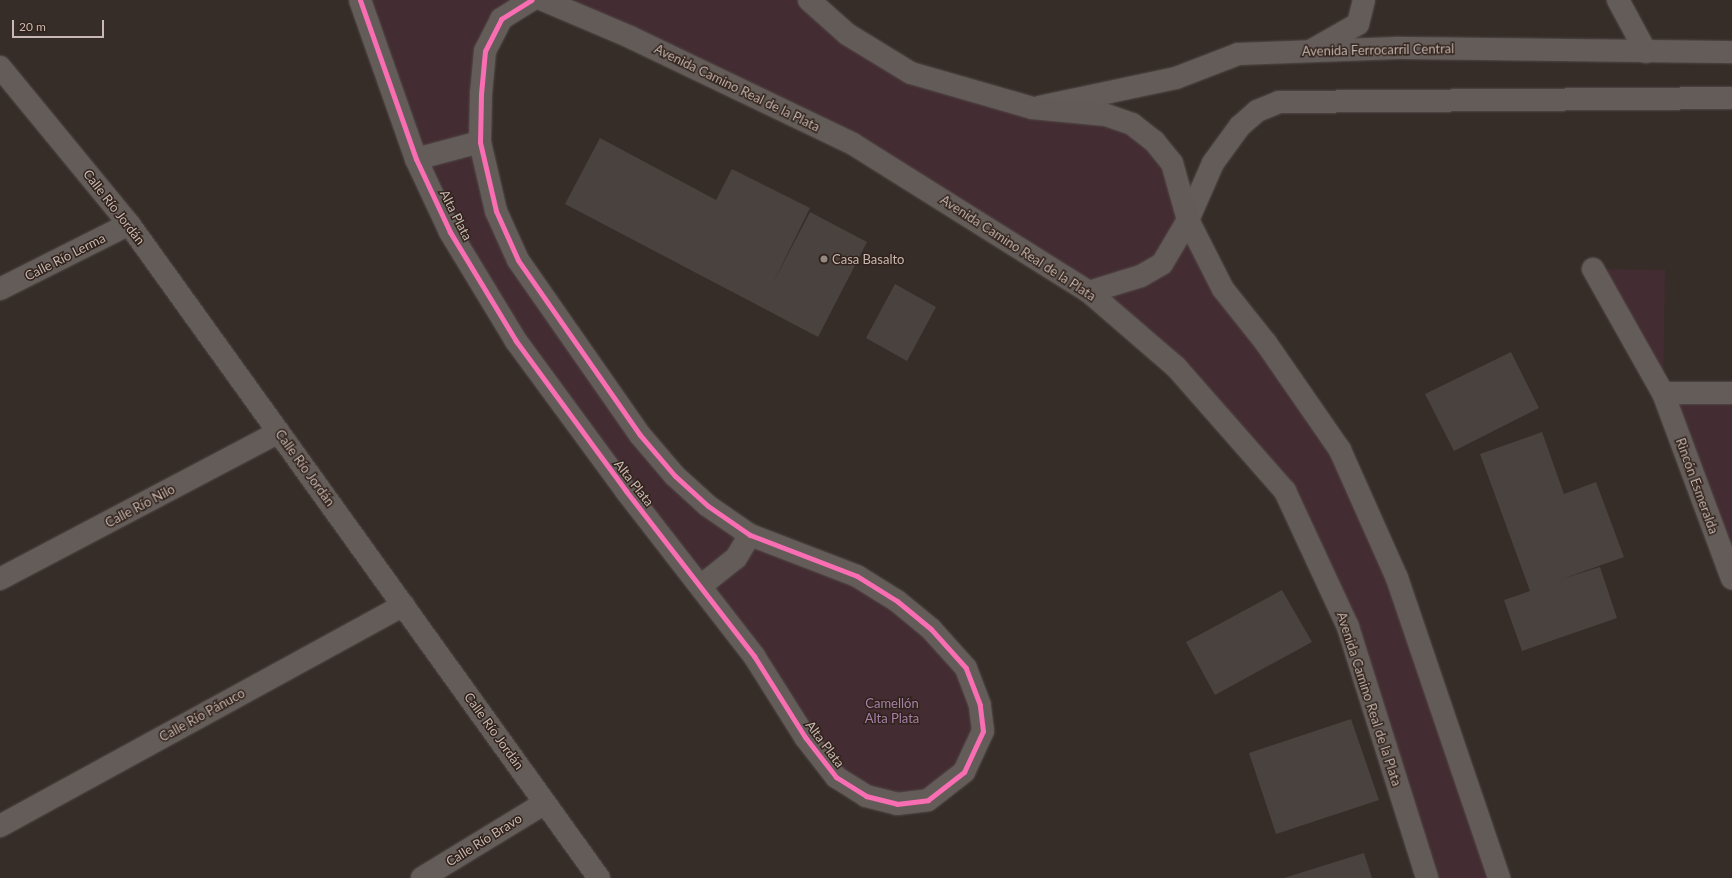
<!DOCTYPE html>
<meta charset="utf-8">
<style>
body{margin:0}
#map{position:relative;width:1732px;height:878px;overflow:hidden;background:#362d29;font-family:Lato,sans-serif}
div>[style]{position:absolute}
.green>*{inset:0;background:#442c33}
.building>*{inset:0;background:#4a423e}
.roads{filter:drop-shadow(0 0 1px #514a47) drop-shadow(0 0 1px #514a47)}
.minor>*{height:22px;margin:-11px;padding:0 11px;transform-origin:11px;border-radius:11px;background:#645c59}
.tertiary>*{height:22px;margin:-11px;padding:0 11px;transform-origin:11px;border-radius:11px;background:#645c59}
.secondary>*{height:22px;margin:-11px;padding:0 11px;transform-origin:11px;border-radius:11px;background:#635b57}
.cycleway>*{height:5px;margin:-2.5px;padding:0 2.5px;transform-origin:2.5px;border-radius:2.5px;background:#f96db3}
.dots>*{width:11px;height:11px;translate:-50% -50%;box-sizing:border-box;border:2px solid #31221c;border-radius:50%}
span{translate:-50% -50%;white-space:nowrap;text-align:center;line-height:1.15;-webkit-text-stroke:3px #31221c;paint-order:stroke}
.street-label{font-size:13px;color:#c7b9b2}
.poi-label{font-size:13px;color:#c7b9b2}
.left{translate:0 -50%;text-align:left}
.park-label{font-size:13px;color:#a580a7}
.scale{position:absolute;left:12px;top:20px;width:92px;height:18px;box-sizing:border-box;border:2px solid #c7b9b2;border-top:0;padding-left:5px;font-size:12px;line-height:14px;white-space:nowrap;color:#c7b9b2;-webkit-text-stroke:3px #31221c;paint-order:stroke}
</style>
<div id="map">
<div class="green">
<i style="clip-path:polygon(360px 0,531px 0,501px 19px,480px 142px,518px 260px,708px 506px,814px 558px,931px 629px,980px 705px,964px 772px,897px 804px,836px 777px,450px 232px)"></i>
<i style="clip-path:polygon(543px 0,809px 0,911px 73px,1106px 115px,1154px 141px,1188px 220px,1340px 450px,1499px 878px,1427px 878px,1348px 627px,1285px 491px,1089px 292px,853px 144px)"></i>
<i style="clip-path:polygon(1593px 269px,1665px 270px,1663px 393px,1732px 393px,1732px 579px,1663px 393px)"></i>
</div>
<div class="building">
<i style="clip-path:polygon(600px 138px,716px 200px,732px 169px,810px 208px,773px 283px,810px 212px,867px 242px,818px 337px,565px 204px)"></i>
<i style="clip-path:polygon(895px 284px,936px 307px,907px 361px,866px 338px)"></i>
<i style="clip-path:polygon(1511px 352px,1539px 408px,1454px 451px,1425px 394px)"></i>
<i style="clip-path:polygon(1542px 432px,1564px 494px,1596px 482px,1624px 557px,1562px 579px,1600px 567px,1617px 618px,1522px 651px,1504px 600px,1530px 591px,1480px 454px)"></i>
<i style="clip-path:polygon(1282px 590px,1312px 642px,1215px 695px,1186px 642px)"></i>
<i style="clip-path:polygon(1351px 719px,1379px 800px,1276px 834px,1249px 753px)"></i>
<i style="clip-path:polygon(1364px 853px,1372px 878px,1284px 878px)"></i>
</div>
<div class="roads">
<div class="minor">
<i style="left:360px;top:0;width:169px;rotate:70.6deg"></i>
<i style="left:416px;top:159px;width:81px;rotate:65deg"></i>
<i style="left:450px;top:232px;width:127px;rotate:58.8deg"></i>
<i style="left:516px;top:341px;width:186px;rotate:53.7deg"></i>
<i style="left:626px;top:491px;width:209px;rotate:52.2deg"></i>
<i style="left:754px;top:656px;width:96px;rotate:57.8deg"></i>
<i style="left:805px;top:737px;width:51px;rotate:52.2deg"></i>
<i style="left:836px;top:777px;width:36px;rotate:32deg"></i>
<i style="left:866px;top:796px;width:32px;rotate:14deg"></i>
<i style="left:897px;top:804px;width:31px;rotate:-7deg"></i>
<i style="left:928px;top:800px;width:46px;rotate:-37.9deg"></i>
<i style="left:964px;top:772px;width:45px;rotate:-65.1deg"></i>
<i style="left:983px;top:731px;width:26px;rotate:-97deg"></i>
<i style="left:980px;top:705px;width:40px;rotate:-111deg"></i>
<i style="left:966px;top:668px;width:52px;rotate:-131.9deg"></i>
<i style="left:931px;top:629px;width:44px;rotate:-140.5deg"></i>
<i style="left:897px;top:601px;width:47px;rotate:-148deg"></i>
<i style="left:857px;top:576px;width:115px;rotate:-159deg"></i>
<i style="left:750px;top:535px;width:51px;rotate:-145.4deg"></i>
<i style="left:708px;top:506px;width:45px;rotate:-137.7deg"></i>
<i style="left:675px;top:476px;width:54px;rotate:-130.5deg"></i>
<i style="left:640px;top:435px;width:213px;rotate:-124.9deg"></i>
<i style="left:518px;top:260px;width:54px;rotate:-114.2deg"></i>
<i style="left:496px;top:211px;width:71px;rotate:-103.1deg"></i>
<i style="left:480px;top:142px;width:48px;rotate:-88.8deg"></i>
<i style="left:481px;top:94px;width:43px;rotate:-84.7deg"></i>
<i style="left:485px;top:51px;width:36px;rotate:-63deg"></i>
<i style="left:501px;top:19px;width:36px;rotate:-32deg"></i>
<i style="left:1618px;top:0;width:59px;rotate:61.7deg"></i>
<i style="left:1312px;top:50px;width:53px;rotate:-29.5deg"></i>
<i style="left:1358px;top:24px;width:25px;rotate:-76deg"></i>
<i style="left:0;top:67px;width:203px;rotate:50.6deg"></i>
<i style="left:129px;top:224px;width:805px;rotate:54.3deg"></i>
<i style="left:416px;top:159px;width:66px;rotate:-14.9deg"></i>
<i style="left:1593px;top:269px;width:142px;rotate:60.6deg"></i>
<i style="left:1663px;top:393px;width:198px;rotate:69.6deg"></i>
<i style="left:0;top:289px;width:144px;rotate:-26.7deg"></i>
<i style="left:1663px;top:393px;width:69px"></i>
<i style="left:0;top:579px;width:315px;rotate:-27.8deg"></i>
<i style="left:702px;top:585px;width:43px;rotate:-38.5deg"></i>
<i style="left:736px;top:558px;width:27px;rotate:-59deg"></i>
<i style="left:0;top:826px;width:460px;rotate:-28.7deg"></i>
<i style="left:422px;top:878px;width:144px;rotate:-31.4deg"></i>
</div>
<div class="tertiary">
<i style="left:1039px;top:107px;width:140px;rotate:-12deg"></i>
<i style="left:1176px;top:78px;width:66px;rotate:-21.2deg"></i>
<i style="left:1238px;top:54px;width:159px;rotate:-2.2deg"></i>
<i style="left:1397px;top:48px;width:335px;rotate:0.7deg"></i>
<i style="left:1188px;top:220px;width:62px;rotate:-66.3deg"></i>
<i style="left:1213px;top:163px;width:46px;rotate:-53.9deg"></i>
<i style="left:1240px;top:126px;width:23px;rotate:-41deg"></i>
<i style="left:1257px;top:111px;width:24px;rotate:-22deg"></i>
<i style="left:1279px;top:102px;width:453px;rotate:-0.5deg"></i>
</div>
<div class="secondary">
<i style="left:543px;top:0;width:95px;rotate:23deg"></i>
<i style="left:630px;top:37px;width:247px;rotate:25.6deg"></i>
<i style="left:853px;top:144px;width:279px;rotate:32.1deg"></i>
<i style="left:1089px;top:292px;width:115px;rotate:40.8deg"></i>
<i style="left:1176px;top:367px;width:165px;rotate:48.7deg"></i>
<i style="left:1285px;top:491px;width:150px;rotate:65.1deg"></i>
<i style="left:1348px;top:627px;width:263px;rotate:72.5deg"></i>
<i style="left:809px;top:0;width:51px;rotate:41.8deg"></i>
<i style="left:847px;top:34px;width:75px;rotate:31.4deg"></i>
<i style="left:911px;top:73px;width:126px;rotate:16.1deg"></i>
<i style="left:1032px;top:108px;width:74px;rotate:5.4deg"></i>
<i style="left:1106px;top:115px;width:28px;rotate:19deg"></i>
<i style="left:1132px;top:124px;width:28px;rotate:38deg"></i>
<i style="left:1154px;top:141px;width:28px;rotate:51deg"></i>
<i style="left:1172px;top:163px;width:59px;rotate:74.3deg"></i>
<i style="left:1188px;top:220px;width:77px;rotate:63.1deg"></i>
<i style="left:1223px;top:289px;width:69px;rotate:51.5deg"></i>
<i style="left:1266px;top:343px;width:130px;rotate:55.3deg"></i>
<i style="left:1340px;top:450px;width:140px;rotate:66deg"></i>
<i style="left:1397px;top:578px;width:317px;rotate:71.2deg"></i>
<i style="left:1089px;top:292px;width:54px;rotate:-17.1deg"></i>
<i style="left:1141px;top:276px;width:24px;rotate:-30deg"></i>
<i style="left:1162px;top:264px;width:51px;rotate:-59.4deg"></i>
</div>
</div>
<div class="cycleway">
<i style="left:360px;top:0;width:169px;rotate:70.6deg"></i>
<i style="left:416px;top:159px;width:81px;rotate:65deg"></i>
<i style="left:450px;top:232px;width:127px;rotate:58.8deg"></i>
<i style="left:516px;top:341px;width:186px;rotate:53.7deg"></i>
<i style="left:626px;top:491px;width:209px;rotate:52.2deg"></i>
<i style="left:754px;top:656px;width:96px;rotate:57.8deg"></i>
<i style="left:805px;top:737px;width:51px;rotate:52.2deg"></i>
<i style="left:836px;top:777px;width:36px;rotate:32deg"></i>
<i style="left:866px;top:796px;width:32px;rotate:14deg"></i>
<i style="left:897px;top:804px;width:31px;rotate:-7deg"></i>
<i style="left:928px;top:800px;width:46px;rotate:-37.9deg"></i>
<i style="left:964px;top:772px;width:45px;rotate:-65.1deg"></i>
<i style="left:983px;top:731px;width:26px;rotate:-97deg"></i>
<i style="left:980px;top:705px;width:40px;rotate:-111deg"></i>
<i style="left:966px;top:668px;width:52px;rotate:-131.9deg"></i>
<i style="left:931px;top:629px;width:44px;rotate:-140.5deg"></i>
<i style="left:897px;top:601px;width:47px;rotate:-148deg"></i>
<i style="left:857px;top:576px;width:115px;rotate:-159deg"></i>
<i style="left:750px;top:535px;width:51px;rotate:-145.4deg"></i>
<i style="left:708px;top:506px;width:45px;rotate:-137.7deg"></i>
<i style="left:675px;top:476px;width:54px;rotate:-130.5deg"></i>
<i style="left:640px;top:435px;width:213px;rotate:-124.9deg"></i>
<i style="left:518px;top:260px;width:54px;rotate:-114.2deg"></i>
<i style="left:496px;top:211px;width:71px;rotate:-103.1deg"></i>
<i style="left:480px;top:142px;width:48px;rotate:-88.8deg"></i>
<i style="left:481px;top:94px;width:43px;rotate:-84.7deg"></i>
<i style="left:485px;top:51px;width:36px;rotate:-63deg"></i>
<i style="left:501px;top:19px;width:36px;rotate:-32deg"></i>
</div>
<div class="dots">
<i style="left:824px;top:259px;background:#948882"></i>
</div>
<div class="street-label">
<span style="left:1378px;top:50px;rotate:-1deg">Avenida Ferrocarril Central</span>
<span style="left:737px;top:88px;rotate:26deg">Avenida Camino Real de la Plata</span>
<span style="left:114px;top:207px;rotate:52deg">Calle Río Jordán</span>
<span style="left:456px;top:215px;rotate:63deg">Alta Plata</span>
<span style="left:1018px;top:248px;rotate:33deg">Avenida Camino Real de la Plata</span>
<span style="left:65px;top:257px;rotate:-27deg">Calle Río Lerma</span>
<span style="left:305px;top:468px;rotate:54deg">Calle Río Jordán</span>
<span style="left:634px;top:483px;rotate:52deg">Alta Plata</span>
<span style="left:1697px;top:486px;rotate:70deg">Rincón Esmeralda</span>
<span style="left:140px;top:506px;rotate:-28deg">Calle Río Nilo</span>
<span style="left:1369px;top:699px;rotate:72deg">Avenida Camino Real de la Plata</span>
<span style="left:202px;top:715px;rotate:-29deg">Calle Río Pánuco</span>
<span style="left:494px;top:731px;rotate:54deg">Calle Río Jordán</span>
<span style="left:825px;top:744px;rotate:53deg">Alta Plata</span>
<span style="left:484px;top:840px;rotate:-32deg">Calle Río Bravo</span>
</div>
<div class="poi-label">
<span class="left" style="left:832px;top:259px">Casa Basalto</span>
</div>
<div class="park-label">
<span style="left:892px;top:711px">Camellón<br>Alta Plata</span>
</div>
<div class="scale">20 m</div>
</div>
